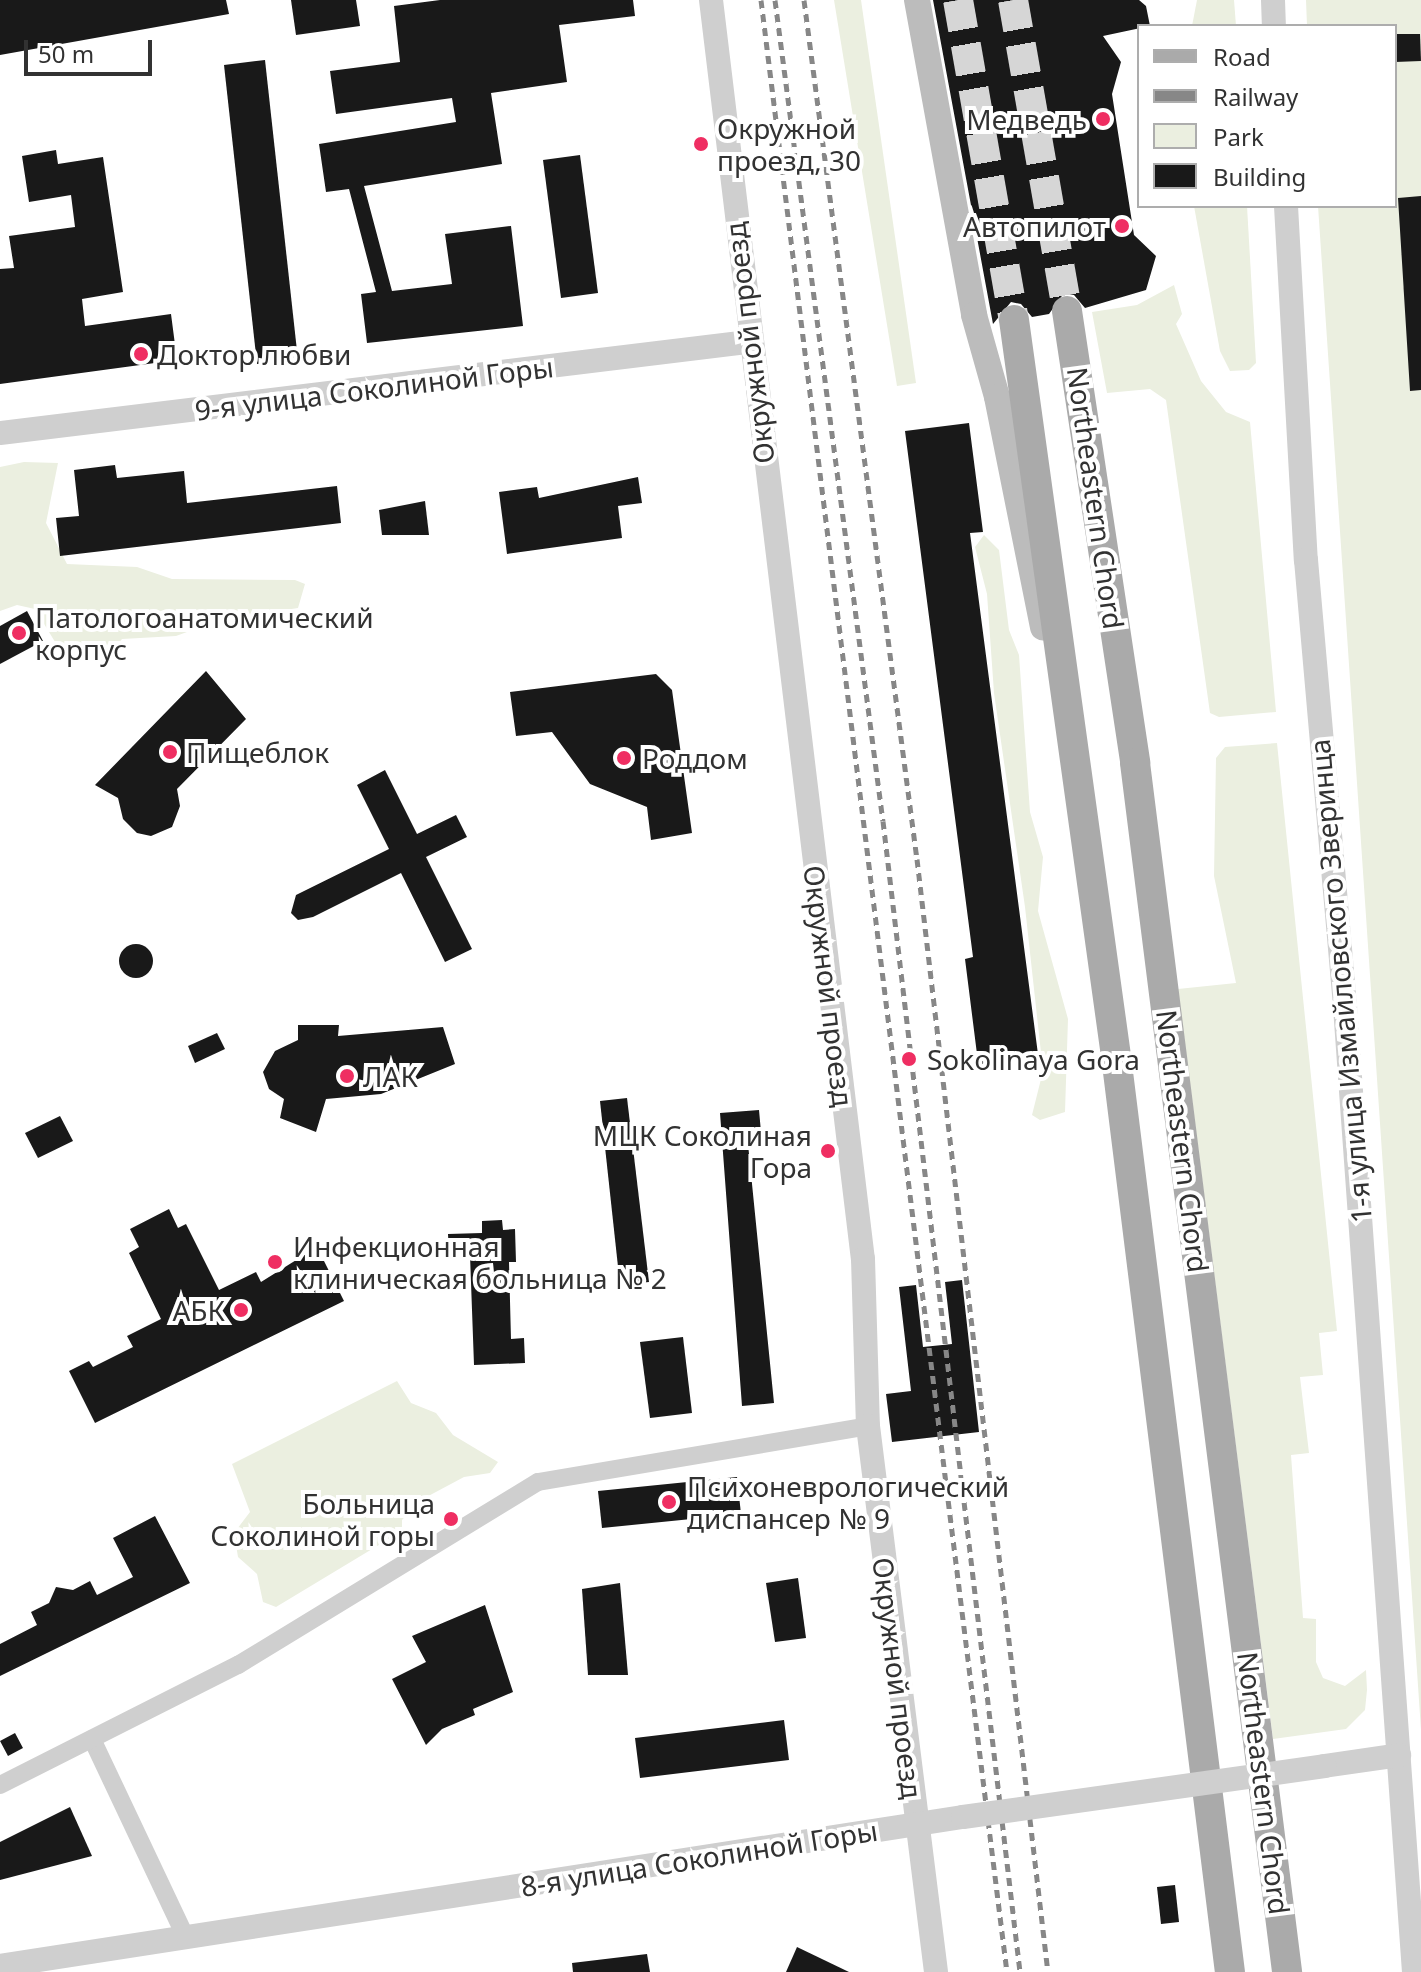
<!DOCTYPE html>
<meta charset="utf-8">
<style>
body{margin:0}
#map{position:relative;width:1421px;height:1972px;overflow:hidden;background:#fff;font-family:"Noto Sans",sans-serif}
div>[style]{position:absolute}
.green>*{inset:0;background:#ebefe0}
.building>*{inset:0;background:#191919}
.round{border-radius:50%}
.primary-tunnel>*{height:30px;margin-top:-15px;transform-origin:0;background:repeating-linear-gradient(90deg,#d6d6d6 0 30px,transparent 0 45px)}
.minor>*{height:18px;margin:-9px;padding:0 9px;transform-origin:9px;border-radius:9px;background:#cfcfcf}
.tertiary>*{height:24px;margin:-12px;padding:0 12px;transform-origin:12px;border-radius:12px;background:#cfcfcf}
.secondary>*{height:26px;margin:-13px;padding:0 13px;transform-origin:13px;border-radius:13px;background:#bcbcbc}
.primary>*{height:30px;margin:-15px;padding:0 15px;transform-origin:15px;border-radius:15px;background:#aaa}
.rail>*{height:5px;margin-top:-2.5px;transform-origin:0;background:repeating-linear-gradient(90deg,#878787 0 8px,transparent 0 14px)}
.tertiary-bridge>*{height:24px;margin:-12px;padding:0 12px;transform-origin:12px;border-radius:12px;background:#cfcfcf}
.dots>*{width:22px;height:22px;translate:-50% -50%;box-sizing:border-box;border:4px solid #fff;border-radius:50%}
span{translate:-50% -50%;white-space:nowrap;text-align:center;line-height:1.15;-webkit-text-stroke:8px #fff;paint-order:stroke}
.poi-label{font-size:28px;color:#323232}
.right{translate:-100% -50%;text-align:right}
.left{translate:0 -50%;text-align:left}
.street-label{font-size:28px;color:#323232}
.legend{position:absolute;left:1137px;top:24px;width:260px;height:184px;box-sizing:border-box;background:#fff;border:2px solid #adadad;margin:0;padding:10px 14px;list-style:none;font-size:24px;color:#323232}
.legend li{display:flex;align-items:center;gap:16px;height:40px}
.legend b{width:40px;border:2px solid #adadad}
.scale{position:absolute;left:24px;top:40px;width:128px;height:36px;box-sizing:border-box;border:4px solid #323232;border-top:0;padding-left:10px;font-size:24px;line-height:28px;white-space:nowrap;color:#323232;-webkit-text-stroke:6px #fff;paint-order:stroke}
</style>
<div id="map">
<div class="green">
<i style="clip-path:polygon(834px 0,861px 0,916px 383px,897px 386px)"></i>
<i style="clip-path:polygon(1197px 0,1234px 0,1236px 26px,1192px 26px)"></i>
<i style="clip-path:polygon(1306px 0,1421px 0,1421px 1730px,1318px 206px,1395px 206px,1395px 26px,1307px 26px)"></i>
<i style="clip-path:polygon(1194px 206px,1247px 206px,1256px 363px,1249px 370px,1230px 371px,1220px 351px)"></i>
<i style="clip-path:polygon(1174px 285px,1182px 314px,1176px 324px,1201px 381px,1226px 412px,1250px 422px,1276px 712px,1219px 717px,1210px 713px,1166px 400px,1150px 389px,1107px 393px,1092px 312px,1137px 305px)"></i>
<i style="clip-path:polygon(24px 462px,58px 463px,46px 523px,67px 564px,137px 567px,172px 579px,295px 580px,305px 584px,298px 608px,220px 620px,176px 636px,122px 639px,103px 663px,66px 660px,35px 609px,17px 605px,0 611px,0 467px)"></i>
<i style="clip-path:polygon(984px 535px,999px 550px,1009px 630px,1019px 655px,1030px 812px,1043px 857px,1038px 911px,1068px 1019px,1065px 1112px,1040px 1120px,1032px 1115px,1043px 1071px,1025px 907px,994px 693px,987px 594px,975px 547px)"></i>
<i style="clip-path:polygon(1277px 743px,1337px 1331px,1319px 1333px,1323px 1375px,1300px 1377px,1309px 1453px,1291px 1455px,1303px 1618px,1316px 1619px,1316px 1662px,1323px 1678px,1345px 1686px,1366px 1670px,1367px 1690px,1365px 1710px,1346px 1729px,1273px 1739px,1178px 989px,1236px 983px,1214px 876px,1216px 758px,1225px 747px)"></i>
<i style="clip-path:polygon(397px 1381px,411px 1403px,436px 1413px,453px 1435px,498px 1462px,490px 1473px,464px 1477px,419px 1501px,402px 1520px,402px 1531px,276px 1607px,263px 1602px,257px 1574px,238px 1557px,234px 1533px,250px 1512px,232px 1464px)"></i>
</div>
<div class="building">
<i style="clip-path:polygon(0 0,226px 0,229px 14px,0 55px)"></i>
<i style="clip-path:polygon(291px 0,356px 0,360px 26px,296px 35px)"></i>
<i style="clip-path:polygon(440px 0,633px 0,635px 16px,559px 25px,567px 82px,491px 93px,502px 164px,364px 186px,392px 291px,452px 284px,445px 234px,511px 226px,523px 326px,367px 343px,361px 294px,376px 292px,349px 189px,326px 192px,319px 144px,456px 122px,452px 98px,336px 114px,330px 71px,400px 62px,394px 6px)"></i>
<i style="clip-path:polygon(933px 0,1139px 0,1146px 6px,1150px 26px,1103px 36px,1121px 62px,1112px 94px,1134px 235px,1156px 256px,1146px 290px,1085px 308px,1074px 295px,1064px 293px,1049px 314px,1032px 317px,1021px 304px,1011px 302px,993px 324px)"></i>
<i style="clip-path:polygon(1395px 34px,1420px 34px,1421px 61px,1395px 62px)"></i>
<i style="clip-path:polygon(265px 60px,298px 360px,257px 364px,224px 65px)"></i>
<i style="clip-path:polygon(56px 150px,58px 164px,103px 157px,123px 292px,82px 299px,85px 326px,171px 314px,177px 360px,0 384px,0 269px,14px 268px,9px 236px,75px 227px,71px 195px,29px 202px,22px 156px)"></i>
<i style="clip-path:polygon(580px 155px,598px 293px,561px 298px,543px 160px)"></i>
<i style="clip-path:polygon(1421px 196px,1421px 390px,1410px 391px,1398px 198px)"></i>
<i style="clip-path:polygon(969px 423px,983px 532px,970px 533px,1039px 1062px,979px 1070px,965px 959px,973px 957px,905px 431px)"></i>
<i style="clip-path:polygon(115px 465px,117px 478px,184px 471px,187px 503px,337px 486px,341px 523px,60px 556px,56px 518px,79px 516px,74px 470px)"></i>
<i style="clip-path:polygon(638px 477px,642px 503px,618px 506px,622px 538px,507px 554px,499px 492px,537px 487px,539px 498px)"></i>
<i style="clip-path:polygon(425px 501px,429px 535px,382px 535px,379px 510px)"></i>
<i style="clip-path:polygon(27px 611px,43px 641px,0 664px,0 626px)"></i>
<i style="clip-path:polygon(206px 671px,246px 719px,177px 789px,180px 806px,172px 827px,151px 836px,137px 833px,123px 819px,118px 798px,95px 785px)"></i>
<i style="clip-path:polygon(656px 674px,672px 690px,692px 833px,651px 840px,647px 807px,590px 784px,552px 732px,516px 736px,510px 692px)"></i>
<i style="clip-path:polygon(385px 770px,417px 834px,456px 815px,467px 837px,426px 857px,472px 949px,445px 962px,401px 873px,313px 917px,298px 920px,291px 913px,296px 895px,389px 849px,357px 785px)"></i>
<i class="round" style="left:119px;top:944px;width:34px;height:34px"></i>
<i style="clip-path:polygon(298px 1025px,339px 1025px,338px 1036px,443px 1027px,455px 1064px,381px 1094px,326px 1099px,316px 1132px,280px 1118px,284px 1099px,269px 1089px,263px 1072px,275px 1051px,298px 1040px)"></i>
<i style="clip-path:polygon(217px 1033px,225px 1049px,195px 1063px,188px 1046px)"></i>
<i style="clip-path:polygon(627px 1098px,649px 1282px,620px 1285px,600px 1101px)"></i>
<i style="clip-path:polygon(759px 1110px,762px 1143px,748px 1144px,774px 1403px,742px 1406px,720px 1113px)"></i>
<i style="clip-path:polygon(60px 1116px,73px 1141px,38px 1158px,25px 1133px)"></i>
<i style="clip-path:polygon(169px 1209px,178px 1228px,186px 1224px,219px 1290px,256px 1272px,261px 1282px,317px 1247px,344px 1301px,95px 1423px,69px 1371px,89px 1361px,93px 1367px,133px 1347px,127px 1336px,161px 1319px,129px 1253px,139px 1247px,130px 1229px)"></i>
<i style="clip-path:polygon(502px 1220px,503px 1230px,515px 1229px,516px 1262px,509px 1262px,511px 1339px,524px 1338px,525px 1363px,474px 1365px,470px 1255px,449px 1255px,448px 1234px,482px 1233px,482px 1221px)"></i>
<i style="clip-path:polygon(962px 1280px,979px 1432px,892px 1442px,886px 1394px,911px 1391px,899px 1287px,916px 1285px,923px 1347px,952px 1344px,945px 1282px)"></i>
<i style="clip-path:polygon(683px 1337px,692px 1413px,650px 1418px,640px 1342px)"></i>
<i style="clip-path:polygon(737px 1477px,741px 1514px,602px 1528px,598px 1491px)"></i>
<i style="clip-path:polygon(155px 1516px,190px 1583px,0 1676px,0 1644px,37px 1625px,31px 1612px,49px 1603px,56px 1587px,73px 1590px,90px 1581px,97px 1595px,133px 1577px,113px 1538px)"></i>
<i style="clip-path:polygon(798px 1578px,806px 1638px,775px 1642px,766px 1583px)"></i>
<i style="clip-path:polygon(620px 1583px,628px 1675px,588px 1675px,582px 1589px)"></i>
<i style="clip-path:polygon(485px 1605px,513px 1692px,473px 1709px,475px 1715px,442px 1729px,426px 1745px,392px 1679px,426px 1662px,412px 1636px)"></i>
<i style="clip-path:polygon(784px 1720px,789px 1760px,640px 1778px,635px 1738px)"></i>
<i style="clip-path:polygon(15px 1733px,23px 1748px,8px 1756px,0 1741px)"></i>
<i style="clip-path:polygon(70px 1807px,92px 1856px,0 1880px,0 1842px)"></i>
<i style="clip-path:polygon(1175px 1885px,1179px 1922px,1161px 1924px,1157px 1887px)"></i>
<i style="clip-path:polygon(797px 1947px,849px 1972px,786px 1972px)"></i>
<i style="clip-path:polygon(647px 1954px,650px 1972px,573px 1972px,572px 1963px)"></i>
</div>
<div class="primary-tunnel">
<i style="left:958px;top:0;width:325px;rotate:80.1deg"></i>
<i style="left:1013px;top:0;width:316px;rotate:80.1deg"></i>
</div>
<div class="minor">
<i style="left:92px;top:1739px;width:218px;rotate:64.7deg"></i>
<i style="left:0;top:1785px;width:267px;rotate:-26.8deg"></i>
<i style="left:238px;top:1665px;width:351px;rotate:-31.4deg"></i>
<i style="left:538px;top:1482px;width:335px;rotate:-9.6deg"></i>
</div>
<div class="tertiary">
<i style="left:711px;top:0;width:1268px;rotate:83.12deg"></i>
<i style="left:863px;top:1259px;width:167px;rotate:88.3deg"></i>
<i style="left:868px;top:1426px;width:550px;rotate:82.9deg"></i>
<i style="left:1273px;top:0;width:26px;rotate:88deg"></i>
<i style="left:1286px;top:206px;width:355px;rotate:86.8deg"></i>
<i style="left:1306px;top:560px;width:449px;rotate:85deg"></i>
<i style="left:1345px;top:1007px;width:967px;rotate:85.91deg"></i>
<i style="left:0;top:433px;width:754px;rotate:-6.94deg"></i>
<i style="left:1324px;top:1766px;width:76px;rotate:-8.3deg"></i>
<i style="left:0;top:1966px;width:974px;rotate:-8.8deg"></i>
</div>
<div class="secondary">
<i style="left:917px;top:0;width:320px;rotate:79.7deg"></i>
<i style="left:974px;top:315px;width:85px;rotate:74.3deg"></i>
<i style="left:997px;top:397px;width:235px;rotate:78.7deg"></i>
</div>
<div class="primary">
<i style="left:1067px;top:311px;width:457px;rotate:81.4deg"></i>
<i style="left:1135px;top:763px;width:1219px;rotate:82.83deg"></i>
<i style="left:1014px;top:320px;width:743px;rotate:82.11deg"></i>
<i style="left:1116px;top:1056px;width:923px;rotate:82.91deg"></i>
</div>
<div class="rail">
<i style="left:761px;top:0;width:1987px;rotate:82.89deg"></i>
<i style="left:775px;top:0;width:828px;rotate:82.51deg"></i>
<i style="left:883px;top:821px;width:1159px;rotate:83.21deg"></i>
<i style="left:804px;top:0;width:866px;rotate:82.51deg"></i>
<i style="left:917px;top:859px;width:1121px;rotate:83.29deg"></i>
</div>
<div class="tertiary-bridge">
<i style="left:963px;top:1817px;width:365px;rotate:-8deg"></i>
</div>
<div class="dots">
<i style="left:1103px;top:119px;background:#ef2e62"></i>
<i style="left:701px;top:144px;background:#ef2e62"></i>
<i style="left:1122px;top:226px;background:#ef2e62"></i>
<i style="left:141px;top:354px;background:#ef2e62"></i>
<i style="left:19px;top:633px;background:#ef2e62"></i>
<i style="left:170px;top:752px;background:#ef2e62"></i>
<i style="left:624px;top:758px;background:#ef2e62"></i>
<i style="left:909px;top:1059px;background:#ef2e62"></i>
<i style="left:347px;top:1076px;background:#ef2e62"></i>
<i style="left:828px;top:1151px;background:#ef2e62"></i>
<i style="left:275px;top:1262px;background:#ef2e62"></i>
<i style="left:241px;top:1310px;background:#ef2e62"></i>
<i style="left:669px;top:1502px;background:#ef2e62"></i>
<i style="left:451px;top:1519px;background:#ef2e62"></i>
</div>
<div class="poi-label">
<span class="right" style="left:1087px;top:119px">Медведь</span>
<span class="left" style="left:717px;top:144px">Окружной<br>проезд, 30</span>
<span class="right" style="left:1106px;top:226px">Автопилот</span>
<span class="left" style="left:157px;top:354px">Доктор любви</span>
<span class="left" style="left:35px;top:633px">Патологоанатомический<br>корпус</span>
<span class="left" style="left:186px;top:752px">Пищеблок</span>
<span class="left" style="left:642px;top:758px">Роддом</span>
<span class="left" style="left:927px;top:1059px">Sokolinaya Gora</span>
<span class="left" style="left:363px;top:1076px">ЛАК</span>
<span class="right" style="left:812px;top:1151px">МЦК Соколиная<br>Гора</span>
<span class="left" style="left:293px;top:1262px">Инфекционная<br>клиническая больница № 2</span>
<span class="right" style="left:225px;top:1310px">АБК</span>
<span class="left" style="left:687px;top:1502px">Психоневрологический<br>диспансер № 9</span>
<span class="right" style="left:435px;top:1519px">Больница<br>Соколиной горы</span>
</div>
<div class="street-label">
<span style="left:749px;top:343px;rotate:-97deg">Окружной проезд</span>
<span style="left:374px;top:388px;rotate:-7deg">9-я улица Соколиной Горы</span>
<span style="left:1096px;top:498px;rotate:82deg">Northeastern Chord</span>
<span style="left:1340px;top:981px;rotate:-95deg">1-я улица Измайловского Зверинца</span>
<span style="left:829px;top:986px;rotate:83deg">Окружной проезд</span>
<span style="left:1183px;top:1141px;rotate:83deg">Northeastern Chord</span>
<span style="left:898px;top:1678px;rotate:83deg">Окружной проезд</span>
<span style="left:1264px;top:1783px;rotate:83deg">Northeastern Chord</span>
<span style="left:699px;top:1858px;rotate:-9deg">8-я улица Соколиной Горы</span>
</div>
<ul class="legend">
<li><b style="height:10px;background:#aaa"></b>Road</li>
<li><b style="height:10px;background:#878787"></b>Railway</li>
<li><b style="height:22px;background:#ebefe0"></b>Park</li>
<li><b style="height:22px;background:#191919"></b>Building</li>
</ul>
<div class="scale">50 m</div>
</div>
